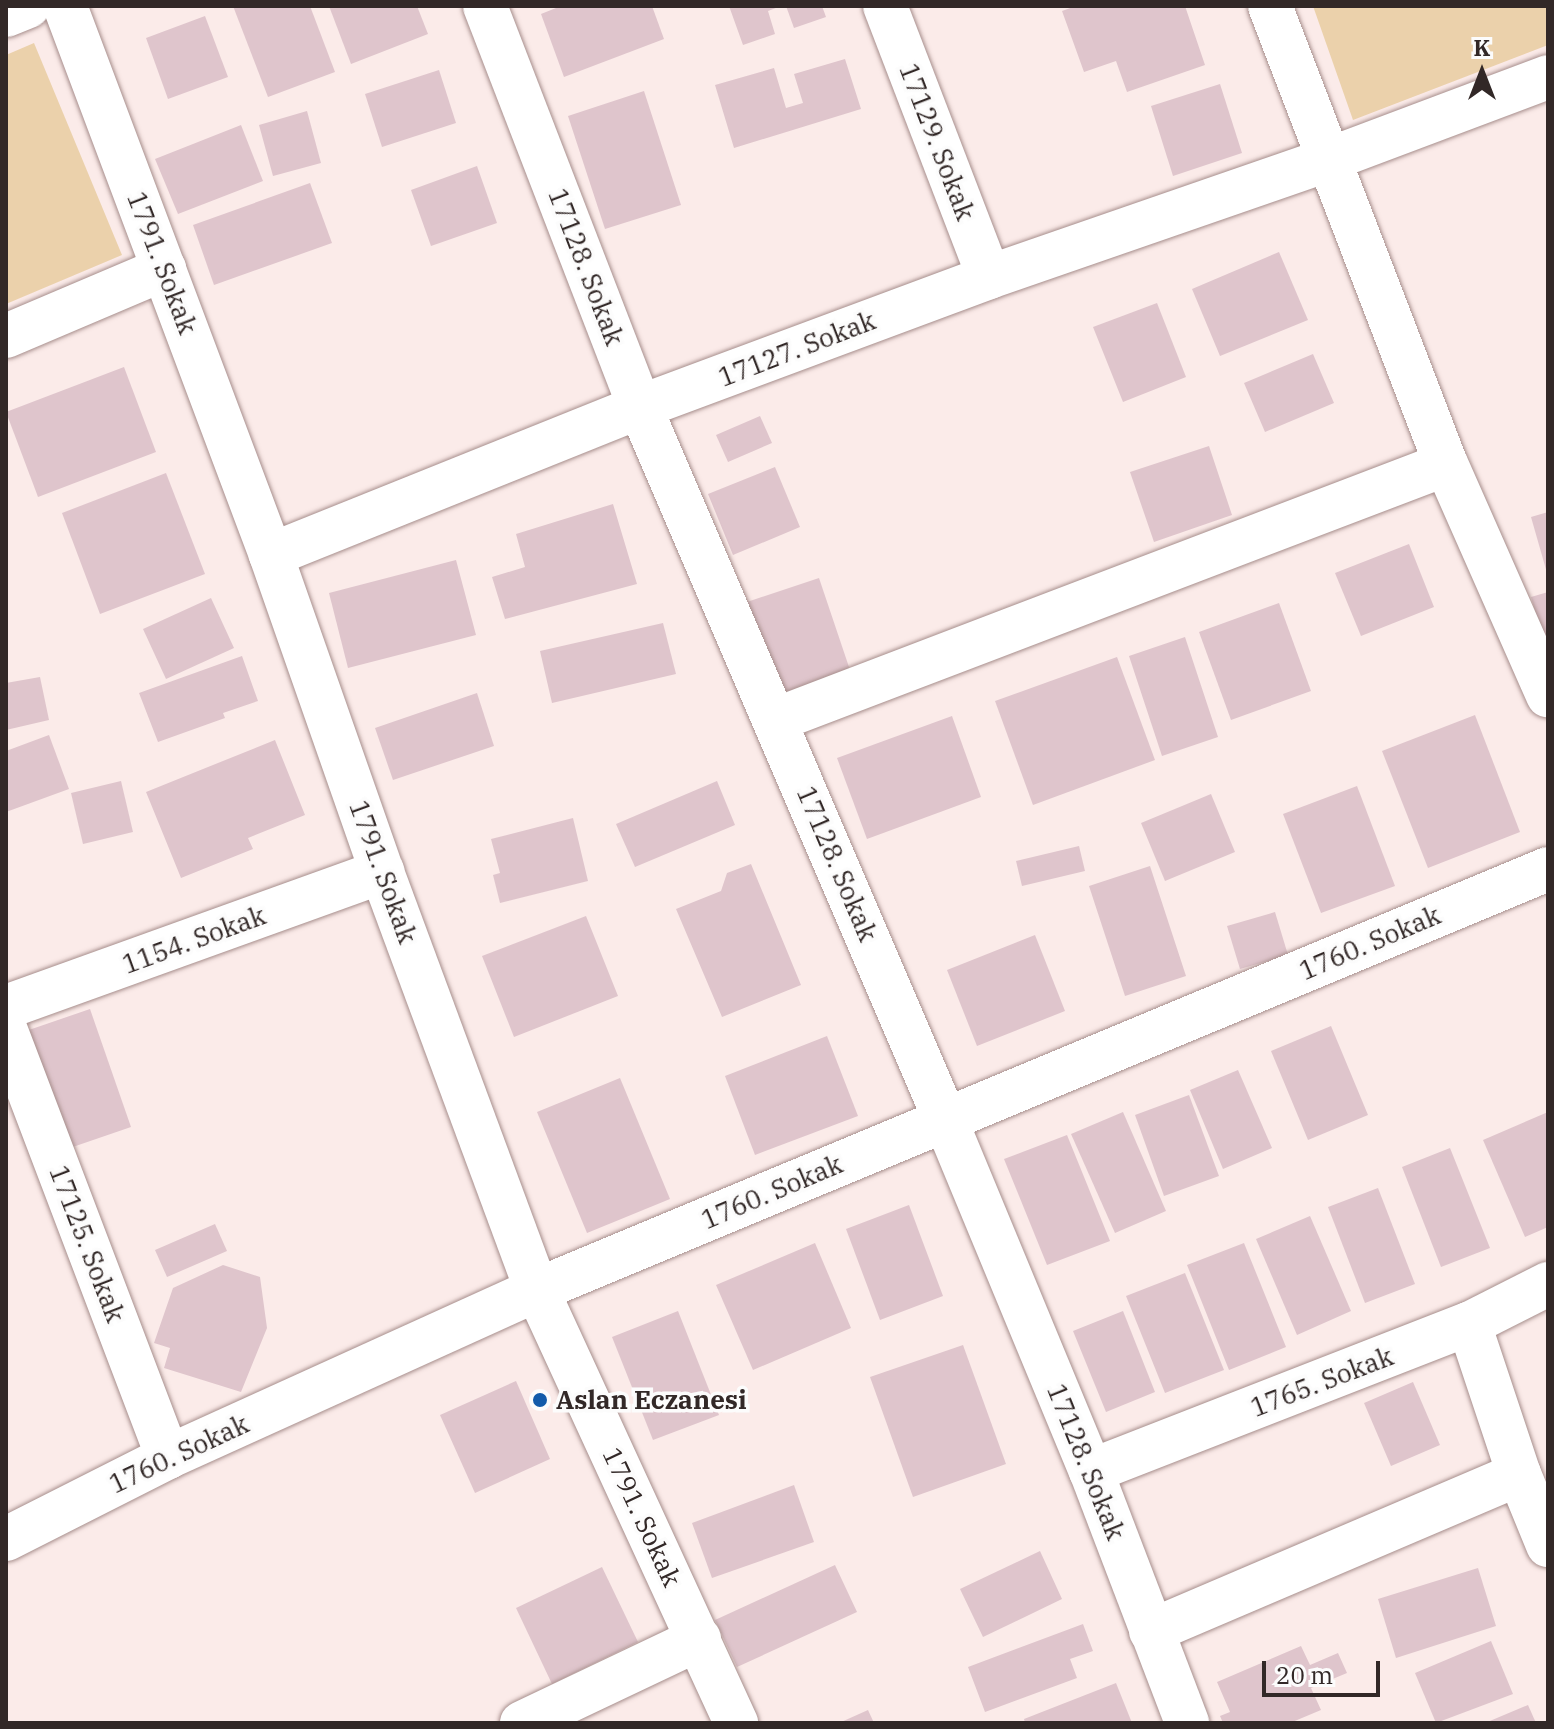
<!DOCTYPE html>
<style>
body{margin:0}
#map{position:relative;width:1554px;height:1729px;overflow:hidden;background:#fbebe9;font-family:"IBM Plex Serif",serif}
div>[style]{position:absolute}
.green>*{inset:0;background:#ebd1ab}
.building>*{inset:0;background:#dfc5cc}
.roads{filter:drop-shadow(0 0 2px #a78e8c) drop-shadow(0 0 2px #a78e8c)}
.minor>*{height:44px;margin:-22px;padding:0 22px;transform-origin:22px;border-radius:22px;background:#fff}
.dots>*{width:22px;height:22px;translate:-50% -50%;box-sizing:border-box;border:4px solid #fcfcfc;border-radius:50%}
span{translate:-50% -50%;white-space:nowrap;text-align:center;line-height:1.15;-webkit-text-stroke:7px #fcfcfc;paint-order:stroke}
.street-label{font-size:26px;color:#322827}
.poi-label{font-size:26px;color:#322827;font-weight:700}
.left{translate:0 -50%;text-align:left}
.frame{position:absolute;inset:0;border:8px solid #322827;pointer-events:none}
.north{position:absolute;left:1442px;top:32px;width:80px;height:80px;-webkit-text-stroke:6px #fcfcfc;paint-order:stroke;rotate:0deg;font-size:22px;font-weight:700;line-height:32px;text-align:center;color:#322827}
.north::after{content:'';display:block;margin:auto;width:28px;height:36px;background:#322827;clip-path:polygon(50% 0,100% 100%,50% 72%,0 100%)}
.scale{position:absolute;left:1262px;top:1661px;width:118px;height:36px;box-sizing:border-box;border:4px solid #322827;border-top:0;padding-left:10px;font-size:24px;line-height:28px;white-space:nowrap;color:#322827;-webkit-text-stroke:6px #fcfcfc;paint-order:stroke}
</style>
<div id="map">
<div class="green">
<i style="clip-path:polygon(1313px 6px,1548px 6px,1548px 45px,1353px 120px)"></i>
<i style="clip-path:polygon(34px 43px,122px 255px,6px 304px,6px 55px)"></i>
</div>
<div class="building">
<i style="clip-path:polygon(233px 6px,310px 6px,335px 72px,268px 97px)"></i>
<i style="clip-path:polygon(329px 6px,417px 6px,428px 34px,351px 64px)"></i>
<i style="clip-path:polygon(561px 6px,652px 6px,664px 39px,564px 77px,541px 14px)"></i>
<i style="clip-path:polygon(729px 6px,781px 6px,768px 11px,775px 34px,743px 45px)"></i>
<i style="clip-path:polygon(786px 6px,822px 6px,826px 17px,794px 28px)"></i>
<i style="clip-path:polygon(1076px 6px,1185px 6px,1205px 65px,1127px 92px,1116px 61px,1084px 72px,1062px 11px)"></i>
<i style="clip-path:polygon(205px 16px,228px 77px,168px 99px,146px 38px)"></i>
<i style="clip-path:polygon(845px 59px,861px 109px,734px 148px,715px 85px,774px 68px,786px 108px,803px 103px,794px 74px)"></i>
<i style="clip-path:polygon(439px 70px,456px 123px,382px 147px,365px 94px)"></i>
<i style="clip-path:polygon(1220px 84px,1242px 153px,1173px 176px,1151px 106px)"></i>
<i style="clip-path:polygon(644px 91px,681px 205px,605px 229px,568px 116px)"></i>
<i style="clip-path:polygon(307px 111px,321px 163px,273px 176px,259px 125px)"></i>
<i style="clip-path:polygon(241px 125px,263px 181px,178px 214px,155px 159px)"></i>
<i style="clip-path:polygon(477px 166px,497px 223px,431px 246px,411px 190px)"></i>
<i style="clip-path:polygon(310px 183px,332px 243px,214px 285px,193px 225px)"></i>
<i style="clip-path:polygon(1279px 252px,1308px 320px,1220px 356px,1192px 289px)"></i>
<i style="clip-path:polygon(1157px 303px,1186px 377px,1123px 402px,1093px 327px)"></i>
<i style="clip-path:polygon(1313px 354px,1334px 403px,1265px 432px,1244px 383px)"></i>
<i style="clip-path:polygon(124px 367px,156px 452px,38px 497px,6px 412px)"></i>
<i style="clip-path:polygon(760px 416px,772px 443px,728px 462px,716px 435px)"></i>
<i style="clip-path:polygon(1209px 446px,1232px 515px,1154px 542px,1130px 472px)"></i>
<i style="clip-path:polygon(775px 467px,800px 527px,733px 555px,708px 494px)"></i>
<i style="clip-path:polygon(166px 473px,205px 574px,100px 614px,62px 513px)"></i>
<i style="clip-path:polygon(613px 504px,637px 584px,505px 619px,492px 577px,525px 567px,516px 534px)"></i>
<i style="clip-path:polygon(1548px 512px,1548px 573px,1547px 573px,1531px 517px)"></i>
<i style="clip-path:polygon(1409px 544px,1434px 607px,1361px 636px,1335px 573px)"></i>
<i style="clip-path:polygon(456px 560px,476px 635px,348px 668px,329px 593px)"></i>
<i style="clip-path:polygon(819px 578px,851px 673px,774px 699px,741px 604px)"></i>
<i style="clip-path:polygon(1548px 592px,1548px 638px,1543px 640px,1531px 597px)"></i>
<i style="clip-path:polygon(211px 598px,234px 648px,166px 679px,143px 629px)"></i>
<i style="clip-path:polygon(1279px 603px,1311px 691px,1231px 720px,1199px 632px)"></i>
<i style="clip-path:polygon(663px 623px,676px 674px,552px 703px,540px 651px)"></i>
<i style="clip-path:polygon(1185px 637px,1218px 737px,1162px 756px,1129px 656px)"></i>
<i style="clip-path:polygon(242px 656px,258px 701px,223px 713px,225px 718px,158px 742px,139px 693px)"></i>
<i style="clip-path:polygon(1117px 657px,1155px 760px,1033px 805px,995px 701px)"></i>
<i style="clip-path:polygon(40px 677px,49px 720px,6px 730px,6px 683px)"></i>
<i style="clip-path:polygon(477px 693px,494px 746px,393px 780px,375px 728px)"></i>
<i style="clip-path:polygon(1475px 715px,1520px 832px,1428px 868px,1382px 751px)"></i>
<i style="clip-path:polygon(952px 716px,981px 797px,867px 839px,837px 758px)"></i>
<i style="clip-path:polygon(49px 735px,69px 789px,6px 812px,6px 751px)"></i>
<i style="clip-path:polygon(275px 740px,305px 815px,248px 838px,253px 849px,181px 878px,146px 792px)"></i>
<i style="clip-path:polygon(121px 781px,133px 832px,83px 844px,71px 793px)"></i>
<i style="clip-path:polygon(717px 781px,735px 825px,635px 867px,616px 824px)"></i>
<i style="clip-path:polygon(1357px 786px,1395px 886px,1321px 913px,1283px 814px)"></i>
<i style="clip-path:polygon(1211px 794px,1235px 852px,1165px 881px,1141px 823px)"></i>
<i style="clip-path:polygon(573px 818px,588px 881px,500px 903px,493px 875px,500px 873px,491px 839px)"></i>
<i style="clip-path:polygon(1079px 846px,1085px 871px,1022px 886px,1016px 861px)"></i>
<i style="clip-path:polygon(751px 864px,801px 985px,722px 1017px,676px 909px,721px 891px,727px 873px)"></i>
<i style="clip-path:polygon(1150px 866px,1186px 976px,1125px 996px,1089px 886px)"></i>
<i style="clip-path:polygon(1275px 912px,1288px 955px,1240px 969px,1227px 926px)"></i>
<i style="clip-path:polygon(586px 916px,618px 996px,514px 1037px,482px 956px)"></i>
<i style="clip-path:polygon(1035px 935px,1065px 1011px,977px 1046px,947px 970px)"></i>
<i style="clip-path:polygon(90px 1009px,131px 1127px,64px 1150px,23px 1032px)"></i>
<i style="clip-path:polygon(1331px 1026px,1368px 1115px,1308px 1140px,1271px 1051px)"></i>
<i style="clip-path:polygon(827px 1036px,858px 1116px,755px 1155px,725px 1076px)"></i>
<i style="clip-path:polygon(1238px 1070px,1272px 1148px,1223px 1169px,1190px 1090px)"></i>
<i style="clip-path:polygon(620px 1078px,670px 1199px,587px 1233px,537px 1112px)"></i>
<i style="clip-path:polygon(1189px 1095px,1219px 1176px,1164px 1196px,1135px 1115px)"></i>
<i style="clip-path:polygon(1123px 1112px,1166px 1211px,1115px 1233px,1071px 1134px)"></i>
<i style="clip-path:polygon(1548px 1112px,1548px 1227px,1525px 1237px,1483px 1140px)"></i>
<i style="clip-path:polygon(1067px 1135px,1110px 1241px,1047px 1265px,1004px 1159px)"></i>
<i style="clip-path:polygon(1450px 1148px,1490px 1248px,1441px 1267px,1402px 1167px)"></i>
<i style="clip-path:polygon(1378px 1188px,1415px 1284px,1365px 1303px,1328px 1207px)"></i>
<i style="clip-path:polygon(909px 1205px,943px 1296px,880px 1320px,846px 1229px)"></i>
<i style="clip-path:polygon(1310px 1216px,1351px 1311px,1297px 1335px,1256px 1239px)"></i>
<i style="clip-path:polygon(215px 1224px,227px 1251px,167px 1277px,155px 1250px)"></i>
<i style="clip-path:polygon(815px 1243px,851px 1328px,753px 1370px,716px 1285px)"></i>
<i style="clip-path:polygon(1244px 1243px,1286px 1347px,1229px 1370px,1187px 1265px)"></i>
<i style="clip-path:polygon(223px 1265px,260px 1277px,267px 1328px,241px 1392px,164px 1368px,170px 1348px,154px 1343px,173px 1288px)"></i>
<i style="clip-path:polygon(1185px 1273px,1224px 1370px,1165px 1393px,1126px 1296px)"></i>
<i style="clip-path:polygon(678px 1311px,719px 1415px,653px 1440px,612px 1337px)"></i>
<i style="clip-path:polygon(1123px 1311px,1155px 1392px,1106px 1412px,1073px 1331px)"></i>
<i style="clip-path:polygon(963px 1345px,1006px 1464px,913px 1497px,870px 1377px)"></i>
<i style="clip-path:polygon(516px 1381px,550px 1459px,475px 1493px,440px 1415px)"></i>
<i style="clip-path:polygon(1413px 1382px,1440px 1445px,1391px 1466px,1364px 1403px)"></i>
<i style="clip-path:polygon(794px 1485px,814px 1542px,712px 1578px,692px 1523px)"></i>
<i style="clip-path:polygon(1040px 1551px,1062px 1599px,983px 1637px,960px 1589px)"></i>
<i style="clip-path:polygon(835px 1565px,857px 1612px,737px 1667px,715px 1620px)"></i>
<i style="clip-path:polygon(602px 1567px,638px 1642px,552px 1684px,516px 1608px)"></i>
<i style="clip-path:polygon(1478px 1568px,1496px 1626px,1396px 1658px,1378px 1599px)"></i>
<i style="clip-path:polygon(1083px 1624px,1093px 1651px,1070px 1659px,1077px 1678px,985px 1712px,968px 1667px)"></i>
<i style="clip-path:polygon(1491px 1641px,1513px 1694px,1436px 1723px,1415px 1673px)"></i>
<i style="clip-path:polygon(1301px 1646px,1310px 1665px,1338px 1653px,1347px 1673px,1311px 1688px,1321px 1710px,1290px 1723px,1223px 1723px,1220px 1716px,1230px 1712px,1217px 1682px)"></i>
<i style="clip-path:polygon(1116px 1683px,1132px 1723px,1025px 1723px,1024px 1719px)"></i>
<i style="clip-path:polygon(1528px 1705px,1536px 1723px,1485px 1723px)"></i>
<i style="clip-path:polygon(868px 1710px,874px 1723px,839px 1723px)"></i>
</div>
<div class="roads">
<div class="minor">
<i style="left:65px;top:6px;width:586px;rotate:69.43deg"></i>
<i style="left:271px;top:555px;width:336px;rotate:70.7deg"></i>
<i style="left:382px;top:872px;width:446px;rotate:69.7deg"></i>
<i style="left:537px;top:1290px;width:477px;rotate:65.3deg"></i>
<i style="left:485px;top:6px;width:430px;rotate:68.9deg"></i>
<i style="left:640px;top:407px;width:775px;rotate:66.81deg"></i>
<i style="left:945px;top:1119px;width:381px;rotate:67.5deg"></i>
<i style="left:1091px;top:1471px;width:270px;rotate:69.1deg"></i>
<i style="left:885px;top:6px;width:290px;rotate:69deg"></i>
<i style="left:1270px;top:6px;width:491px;rotate:69deg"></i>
<i style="left:1446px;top:464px;width:253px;rotate:66.2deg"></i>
<i style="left:6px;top:15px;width:24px;rotate:-22deg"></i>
<i style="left:6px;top:336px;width:172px;rotate:-23deg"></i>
<i style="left:271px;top:555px;width:398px;rotate:-21.9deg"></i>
<i style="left:640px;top:407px;width:372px;rotate:-20.4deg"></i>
<i style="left:989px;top:277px;width:361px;rotate:-19.1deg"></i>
<i style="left:1330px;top:159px;width:233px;rotate:-20.6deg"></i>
<i style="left:775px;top:720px;width:718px;rotate:-20.88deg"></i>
<i style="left:6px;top:1007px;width:400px;rotate:-19.8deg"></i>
<i style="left:6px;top:1031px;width:456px;rotate:69.2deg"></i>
<i style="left:1469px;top:1324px;width:158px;rotate:71.6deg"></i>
<i style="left:1519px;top:1474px;width:77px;rotate:67.8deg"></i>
<i style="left:1091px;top:1471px;width:406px;rotate:-21.3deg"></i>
<i style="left:1469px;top:1324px;width:89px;rotate:-26.9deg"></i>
<i style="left:6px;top:1539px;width:182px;rotate:-26.8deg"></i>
<i style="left:168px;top:1457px;width:405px;rotate:-24.4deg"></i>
<i style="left:537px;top:1290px;width:1095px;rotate:-22.61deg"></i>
<i style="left:1151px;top:1631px;width:400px;rotate:-23.1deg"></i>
<i style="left:522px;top:1723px;width:196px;rotate:-25.4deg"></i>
</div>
</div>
<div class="dots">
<i style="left:540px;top:1400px;background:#135baa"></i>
</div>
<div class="street-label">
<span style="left:937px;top:142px;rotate:69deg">17129. Sokak</span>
<span style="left:162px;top:263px;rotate:69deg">1791. Sokak</span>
<span style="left:586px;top:267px;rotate:69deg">17128. Sokak</span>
<span style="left:797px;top:349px;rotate:-21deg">17127. Sokak</span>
<span style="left:837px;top:864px;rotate:67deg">17128. Sokak</span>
<span style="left:383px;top:872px;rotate:70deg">1791. Sokak</span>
<span style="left:194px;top:940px;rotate:-20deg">1154. Sokak</span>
<span style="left:1370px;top:943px;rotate:-23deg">1760. Sokak</span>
<span style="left:772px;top:1192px;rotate:-23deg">1760. Sokak</span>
<span style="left:87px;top:1244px;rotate:69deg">17125. Sokak</span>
<span style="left:1322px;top:1382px;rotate:-21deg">1765. Sokak</span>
<span style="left:179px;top:1454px;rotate:-25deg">1760. Sokak</span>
<span style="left:1086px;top:1462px;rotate:68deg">17128. Sokak</span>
<span style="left:642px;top:1517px;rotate:65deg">1791. Sokak</span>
</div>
<div class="poi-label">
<span class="left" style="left:556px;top:1400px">Aslan Eczanesi</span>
</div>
<div class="frame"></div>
<div class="north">K</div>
<div class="scale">20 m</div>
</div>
